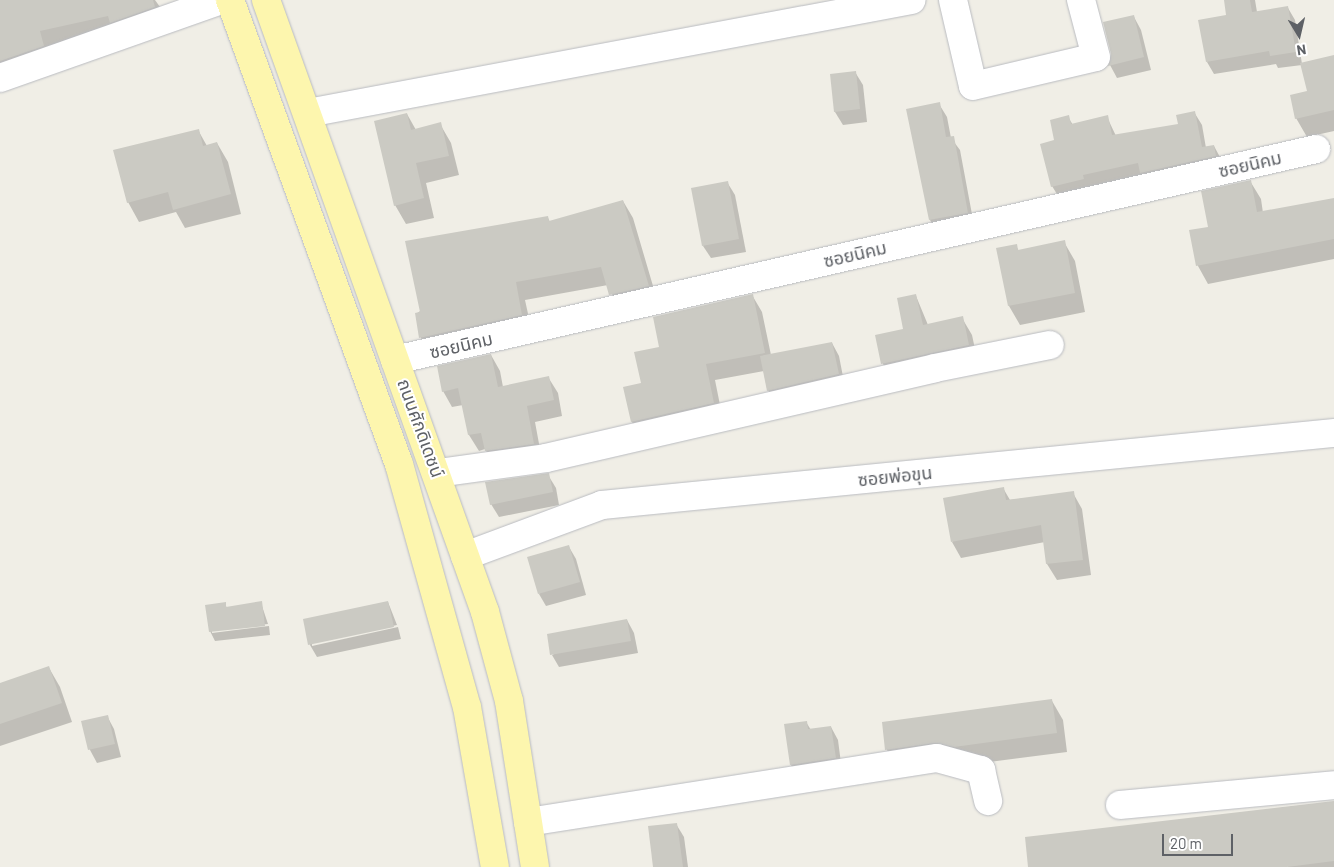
<!DOCTYPE html>
<meta charset="utf-8">
<style>
body{margin:0}
#map{position:relative;width:1334px;height:867px;overflow:hidden;background:#f0eee6;font-family:Barlow,"Noto Sans Thai",sans-serif}
div>[style]{position:absolute}
.shadow>*{inset:0;background:#0003}
.building>*{inset:0;background:#cbcac3}
.roads{filter:drop-shadow(0 0 1px #b9bbc0) drop-shadow(0 0 1px #b9bbc0)}
.minor>*{height:28px;margin:-14px;padding:0 14px;transform-origin:14px;border-radius:14px;background:#fff}
.major>*{height:28px;margin:-14px;padding:0 14px;transform-origin:14px;border-radius:14px;background:#fdf6ae}
span{translate:-50% -50%;white-space:nowrap;text-align:center;line-height:1.15;-webkit-text-stroke:4px #fff;paint-order:stroke}
.street-label{font-size:18px;color:#5e6166}
.north{position:absolute;left:1274px;top:10px;width:50px;height:50px;-webkit-text-stroke:4px #fff;paint-order:stroke;rotate:171deg;font-size:14px;font-weight:700;line-height:20px;text-align:center;color:#5e6166}
.north::after{content:'';display:block;margin:auto;width:18px;height:22px;background:#5e6166;clip-path:polygon(50% 0,100% 100%,50% 72%,0 100%)}
.scale{position:absolute;left:1162px;top:834px;width:71px;height:22px;box-sizing:border-box;border:2px solid #5e6166;border-top:0;padding-left:6px;font-size:15px;line-height:18px;white-space:nowrap;color:#5e6166;-webkit-text-stroke:4px #fff;paint-order:stroke}
</style>
<div id="map">
<div class="shadow">
<i style="clip-path:polygon(0 0,155px 0,160px 7px,0 83px)"></i>
<i style="clip-path:polygon(1225px 0,1255px 0,1257px 12px,1288px 8px,1295px 20px,1302px 64px,1334px 57px,1334px 131px,1307px 137px,1296px 118px,1308px 92px,1302px 65px,1278px 68px,1276px 64px,1214px 74px,1207px 62px,1227px 16px)"></i>
<i style="clip-path:polygon(1134px 17px,1141px 30px,1151px 70px,1117px 78px,1110px 65px)"></i>
<i style="clip-path:polygon(855px 72px,863px 85px,867px 122px,843px 125px,835px 112px,831px 75px)"></i>
<i style="clip-path:polygon(939px 104px,947px 117px,951px 138px,960px 150px,974px 225px,937px 232px,930px 220px)"></i>
<i style="clip-path:polygon(1194px 112px,1202px 125px,1206px 148px,1214px 146px,1221px 159px,1060px 199px,1052px 186px,1056px 141px,1068px 117px,1073px 125px,1107px 117px,1116px 136px,1179px 125px)"></i>
<i style="clip-path:polygon(407px 114px,416px 130px,440px 124px,451px 143px,459px 175px,426px 183px,434px 218px,406px 224px,395px 205px)"></i>
<i style="clip-path:polygon(198px 130px,207px 146px,217px 143px,228px 162px,241px 214px,185px 228px,176px 212px,139px 222px,128px 202px)"></i>
<i style="clip-path:polygon(1250px 181px,1261px 199px,1263px 213px,1334px 199px,1334px 259px,1208px 284px,1198px 266px,1191px 231px,1209px 228px)"></i>
<i style="clip-path:polygon(727px 182px,735px 195px,746px 252px,711px 258px,703px 246px)"></i>
<i style="clip-path:polygon(623px 201px,633px 218px,658px 303px,620px 312px,608px 285px,525px 300px,532px 332px,431px 355px,421px 338px,416px 314px,548px 218px,550px 222px)"></i>
<i style="clip-path:polygon(1064px 242px,1075px 261px,1085px 312px,1020px 325px,1009px 306px,998px 249px,1016px 246px,1019px 251px)"></i>
<i style="clip-path:polygon(752px 295px,762px 312px,771px 355px,832px 343px,839px 356px,845px 387px,775px 403px,768px 390px,764px 371px,715px 380px,723px 420px,641px 439px,632px 422px,624px 388px,642px 384px,660px 348px)"></i>
<i style="clip-path:polygon(916px 296px,928px 325px,962px 318px,972px 335px,978px 363px,893px 381px,883px 364px,877px 336px,904px 330px)"></i>
<i style="clip-path:polygon(491px 355px,500px 371px,503px 387px,548px 377px,558px 393px,562px 416px,535px 422px,542px 460px,495px 466px,485px 449px,479px 451px,469px 435px,463px 405px,452px 407px,443px 391px)"></i>
<i style="clip-path:polygon(548px 475px,556px 488px,559px 505px,499px 517px,491px 504px)"></i>
<i style="clip-path:polygon(1003px 488px,1010px 500px,1073px 493px,1082px 509px,1091px 575px,1057px 580px,1047px 564px,1045px 542px,961px 558px,952px 542px)"></i>
<i style="clip-path:polygon(569px 547px,576px 559px,586px 595px,546px 606px,539px 594px)"></i>
<i style="clip-path:polygon(388px 602px,397px 625px,312px 643px,312px 646px,398px 627px,401px 639px,317px 657px,310px 645px,304px 620px)"></i>
<i style="clip-path:polygon(261px 603px,268px 624px,212px 630px,212px 633px,269px 626px,270px 635px,215px 641px,210px 631px,225px 604px,227px 608px)"></i>
<i style="clip-path:polygon(627px 620px,634px 633px,638px 653px,559px 667px,552px 655px)"></i>
<i style="clip-path:polygon(49px 668px,60px 687px,72px 722px,0 746px,0 684px)"></i>
<i style="clip-path:polygon(1052px 701px,1063px 720px,1067px 752px,966px 765px,898px 769px,887px 750px,883px 723px)"></i>
<i style="clip-path:polygon(107px 716px,114px 729px,121px 757px,97px 763px,90px 750px,82px 722px)"></i>
<i style="clip-path:polygon(806px 722px,811px 730px,831px 727px,838px 740px,842px 771px,798px 778px,791px 765px)"></i>
<i style="clip-path:polygon(1334px 802px,1334px 867px,1288px 867px,1280px 808px)"></i>
<i style="clip-path:polygon(676px 824px,684px 837px,688px 867px,655px 867px)"></i>
</div>
<div class="building">
<i style="clip-path:polygon(0 0,153px 0,155px 7px,110px 23px,108px 16px,40px 31px,44px 46px,0 61px)"></i>
<i style="clip-path:polygon(1224px 0,1250px 0,1252px 12px,1288px 6px,1296px 52px,1270px 56px,1269px 51px,1206px 62px,1198px 20px,1226px 15px)"></i>
<i style="clip-path:polygon(1134px 15px,1144px 57px,1108px 66px,1111px 54px,1103px 22px)"></i>
<i style="clip-path:polygon(1334px 55px,1334px 110px,1295px 119px,1290px 95px,1307px 91px,1300px 63px)"></i>
<i style="clip-path:polygon(856px 71px,860px 109px,834px 112px,830px 74px)"></i>
<i style="clip-path:polygon(940px 102px,946px 137px,954px 136px,968px 213px,929px 220px,906px 109px)"></i>
<i style="clip-path:polygon(1195px 111px,1202px 147px,1214px 145px,1216px 156px,1140px 173px,1138px 163px,1083px 175px,1084px 179px,1051px 187px,1040px 144px,1054px 140px,1050px 120px,1069px 115px,1071px 124px,1108px 115px,1112px 135px,1178px 124px,1176px 115px)"></i>
<i style="clip-path:polygon(407px 113px,411px 130px,441px 122px,449px 156px,416px 163px,424px 198px,394px 206px,374px 121px)"></i>
<i style="clip-path:polygon(199px 129px,203px 146px,217px 142px,231px 194px,173px 210px,168px 192px,127px 203px,113px 150px)"></i>
<i style="clip-path:polygon(1251px 180px,1257px 212px,1334px 198px,1334px 239px,1196px 266px,1189px 230px,1208px 227px,1201px 191px)"></i>
<i style="clip-path:polygon(728px 181px,739px 239px,702px 246px,691px 188px)"></i>
<i style="clip-path:polygon(623px 200px,649px 286px,609px 295px,601px 267px,516px 282px,522px 315px,419px 338px,415px 313px,420px 312px,405px 241px,548px 216px,549px 221px)"></i>
<i style="clip-path:polygon(1065px 240px,1075px 293px,1008px 306px,996px 248px,1017px 244px,1018px 250px)"></i>
<i style="clip-path:polygon(753px 294px,765px 353px,706px 364px,714px 403px,631px 422px,623px 387px,641px 383px,634px 352px,659px 347px,653px 317px)"></i>
<i style="clip-path:polygon(916px 294px,923px 325px,963px 316px,969px 345px,881px 364px,875px 335px,903px 329px,897px 298px)"></i>
<i style="clip-path:polygon(832px 342px,839px 374px,767px 391px,760px 356px)"></i>
<i style="clip-path:polygon(491px 354px,498px 387px,549px 376px,554px 400px,527px 406px,534px 444px,485px 451px,481px 433px,468px 435px,458px 388px,442px 392px,437px 366px)"></i>
<i style="clip-path:polygon(549px 473px,553px 492px,490px 505px,485px 482px)"></i>
<i style="clip-path:polygon(1004px 487px,1006px 500px,1074px 491px,1083px 560px,1046px 564px,1041px 525px,951px 542px,943px 498px)"></i>
<i style="clip-path:polygon(569px 545px,580px 582px,538px 594px,527px 557px)"></i>
<i style="clip-path:polygon(262px 601px,265px 626px,209px 632px,205px 605px,226px 602px,226px 607px)"></i>
<i style="clip-path:polygon(388px 601px,394px 627px,308px 645px,303px 619px)"></i>
<i style="clip-path:polygon(627px 619px,631px 641px,550px 655px,547px 634px)"></i>
<i style="clip-path:polygon(49px 666px,62px 703px,0 724px,0 683px)"></i>
<i style="clip-path:polygon(1052px 699px,1057px 733px,954px 747px,935px 743px,885px 750px,882px 722px)"></i>
<i style="clip-path:polygon(108px 715px,115px 744px,88px 750px,81px 721px)"></i>
<i style="clip-path:polygon(807px 721px,808px 729px,831px 726px,836px 758px,790px 765px,784px 724px)"></i>
<i style="clip-path:polygon(1334px 801px,1334px 861px,1287px 867px,1028px 867px,1025px 837px)"></i>
<i style="clip-path:polygon(677px 823px,683px 867px,653px 867px,648px 826px)"></i>
</div>
<div class="roads">
<div class="minor">
<i style="left:953px;top:0;width:88px;rotate:76.9deg"></i>
<i style="left:973px;top:86px;width:126px;rotate:-13.3deg"></i>
<i style="left:1096px;top:57px;width:59px;rotate:-104.7deg"></i>
<i style="left:0;top:78px;width:234px;rotate:-19.4deg"></i>
<i style="left:308px;top:113px;width:614px;rotate:-10.6deg"></i>
<i style="left:395px;top:360px;width:945px;rotate:-12.9deg"></i>
<i style="left:438px;top:473px;width:109px;rotate:-7.9deg"></i>
<i style="left:546px;top:458px;width:399px;rotate:-13deg"></i>
<i style="left:935px;top:368px;width:117px;rotate:-11.3deg"></i>
<i style="left:465px;top:556px;width:146px;rotate:-20.4deg"></i>
<i style="left:602px;top:505px;width:736px;rotate:-5.62deg"></i>
<i style="left:1120px;top:805px;width:215px;rotate:-5.3deg"></i>
<i style="left:528px;top:822px;width:414px;rotate:-8.9deg"></i>
<i style="left:937px;top:758px;width:46px;rotate:15.3deg"></i>
<i style="left:981px;top:770px;width:32px;rotate:77deg"></i>
</div>
<div class="major">
<i style="left:230px;top:0;width:494px;rotate:70deg"></i>
<i style="left:399px;top:464px;width:252px;rotate:74.4deg"></i>
<i style="left:467px;top:707px;width:162px;rotate:80.1deg"></i>
<i style="left:266px;top:0;width:650px;rotate:70.31deg"></i>
<i style="left:485px;top:612px;width:92px;rotate:74.9deg"></i>
<i style="left:509px;top:701px;width:168px;rotate:81.1deg"></i>
</div>
</div>
<div class="street-label">
<span style="left:1250px;top:164px;rotate:-13deg">ซอยนิคม</span>
<span style="left:855px;top:254px;rotate:-13deg">ซอยนิคม</span>
<span style="left:461px;top:345px;rotate:-13deg">ซอยนิคม</span>
<span style="left:421px;top:428px;rotate:70deg">ถนนศักดิเดชน์</span>
<span style="left:895px;top:476px;rotate:-6deg">ซอยพ่อขุน</span>
</div>
<div class="north">N</div>
<div class="scale">20 m</div>
</div>
